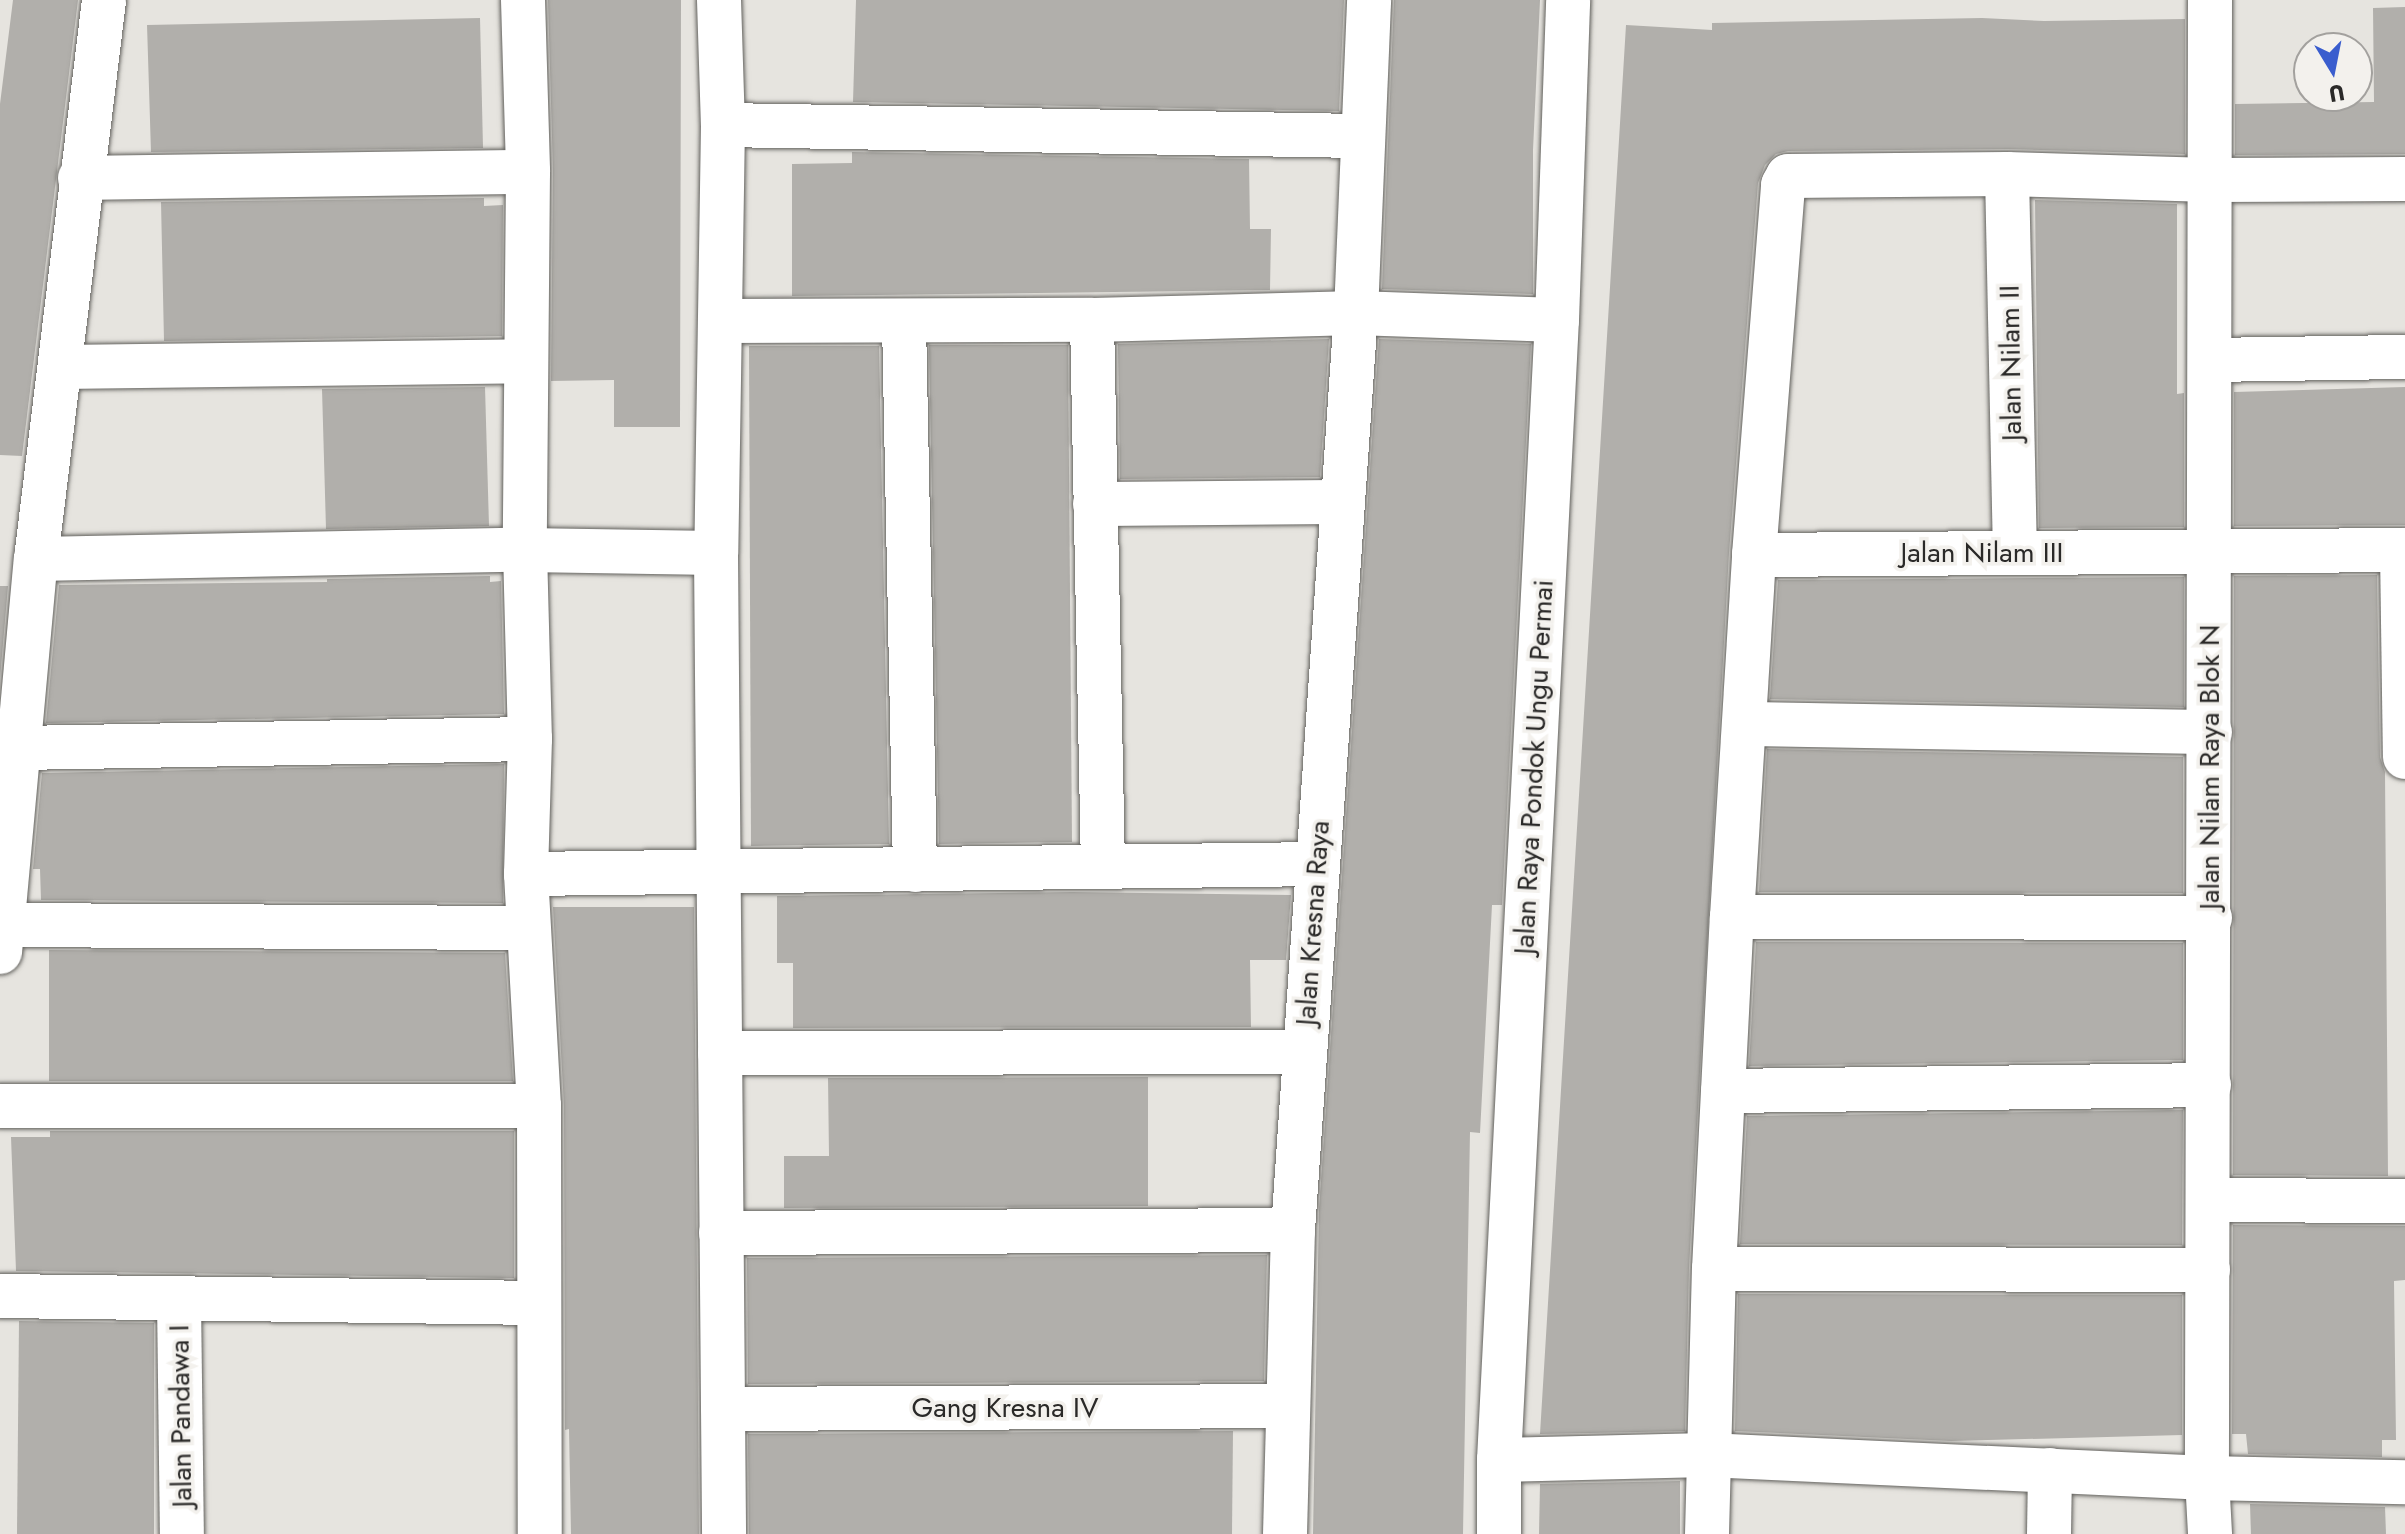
<!DOCTYPE html>
<style>
body{margin:0}
#map{position:relative;width:2405px;height:1534px;overflow:hidden;background:#e6e4df;font-family:Jost,sans-serif}
div>[style]{position:absolute}
.building>*{inset:0;background:#b1afab}
.roads{filter:drop-shadow(0 0 2px #62615d) drop-shadow(0 0 2px #62615d)}
.minor>*{height:44px;margin:-22px;padding:0 22px;transform-origin:22px;border-radius:22px;background:#fff}
span{translate:-50% -50%;white-space:nowrap;text-align:center;line-height:1.15;-webkit-text-stroke:7px #f3f1ed;paint-order:stroke}
.street-label{font-size:28px;color:#2a2928}
.north{position:absolute;left:2293px;top:32px;width:80px;height:80px;box-sizing:border-box;background:#f3f1ed;border:2px solid #a3a19e;border-radius:50%;rotate:170deg;font-size:22px;font-weight:700;line-height:32px;text-align:center;color:#2a2928}
.north::after{content:'';display:block;margin:auto;width:28px;height:36px;background:#3a5dce;clip-path:polygon(50% 0,100% 100%,50% 72%,0 100%)}
</style>
<div id="map">
<div class="building">
<i style="clip-path:polygon(13px 0,78px 0,22px 456px,0 455px,0 104px)"></i>
<i style="clip-path:polygon(548px 0,681px 0,680px 427px,614px 427px,614px 380px,551px 381px,553px 171px)"></i>
<i style="clip-path:polygon(856px 0,1344px 0,1339px 111px,853px 102px)"></i>
<i style="clip-path:polygon(1394px 0,1540px 0,1533px 150px,1533px 294px,1382px 289px)"></i>
<i style="clip-path:polygon(2405px 7px,2405px 154px,2235px 155px,2235px 104px,2374px 102px,2373px 8px)"></i>
<i style="clip-path:polygon(480px 18px,483px 148px,151px 152px,147px 25px)"></i>
<i style="clip-path:polygon(1982px 18px,2044px 21px,2185px 19px,2185px 154px,2008px 149px,1788px 151px,1776px 154px,1765px 165px,1758px 183px,1729px 553px,1689px 1268px,1685px 1431px,1540px 1434px,1626px 25px,1712px 30px,1712px 23px)"></i>
<i style="clip-path:polygon(852px 152px,1249px 159px,1250px 229px,1271px 229px,1270px 290px,792px 296px,792px 164px,852px 163px)"></i>
<i style="clip-path:polygon(484px 198px,484px 206px,503px 205px,502px 336px,164px 341px,161px 202px)"></i>
<i style="clip-path:polygon(2035px 200px,2177px 204px,2177px 394px,2184px 393px,2184px 527px,2039px 528px)"></i>
<i style="clip-path:polygon(1329px 339px,1320px 477px,1120px 479px,1118px 344px)"></i>
<i style="clip-path:polygon(1379px 339px,1531px 344px,1502px 905px,1492px 905px,1480px 1133px,1470px 1132px,1463px 1534px,1313px 1534px,1319px 1211px)"></i>
<i style="clip-path:polygon(929px 345px,1068px 345px,1072px 842px,939px 844px)"></i>
<i style="clip-path:polygon(749px 346px,879px 346px,889px 844px,751px 846px)"></i>
<i style="clip-path:polygon(485px 387px,489px 526px,326px 529px,322px 389px)"></i>
<i style="clip-path:polygon(2405px 387px,2405px 525px,2234px 526px,2234px 392px)"></i>
<i style="clip-path:polygon(2377px 575px,2380px 757px,2385px 772px,2388px 1176px,2233px 1175px,2234px 576px)"></i>
<i style="clip-path:polygon(490px 576px,490px 582px,501px 581px,504px 714px,46px 723px,59px 585px,327px 582px,327px 579px)"></i>
<i style="clip-path:polygon(2184px 577px,2184px 707px,1770px 699px,1778px 580px)"></i>
<i style="clip-path:polygon(0 586px,8px 586px,0 678px)"></i>
<i style="clip-path:polygon(1767px 749px,2183px 757px,2183px 893px,1759px 892px)"></i>
<i style="clip-path:polygon(504px 764px,503px 903px,41px 900px,40px 869px,33px 869px,42px 773px)"></i>
<i style="clip-path:polygon(1072px 892px,1291px 895px,1286px 960px,1250px 960px,1251px 1027px,793px 1028px,793px 963px,777px 963px,777px 896px)"></i>
<i style="clip-path:polygon(553px 907px,694px 907px,699px 1534px,571px 1534px,569px 1429px,565px 1430px,564px 1106px)"></i>
<i style="clip-path:polygon(1756px 942px,2183px 943px,2183px 1060px,1749px 1066px)"></i>
<i style="clip-path:polygon(49px 950px,505px 953px,513px 1081px,49px 1081px)"></i>
<i style="clip-path:polygon(1148px 1077px,1148px 1206px,784px 1208px,784px 1156px,829px 1156px,828px 1078px)"></i>
<i style="clip-path:polygon(2183px 1110px,2182px 1245px,1740px 1244px,1747px 1116px)"></i>
<i style="clip-path:polygon(50px 1131px,514px 1131px,514px 1278px,16px 1271px,11px 1137px,50px 1137px)"></i>
<i style="clip-path:polygon(2233px 1225px,2405px 1226px,2405px 1280px,2394px 1281px,2396px 1440px,2382px 1440px,2382px 1457px,2248px 1454px,2246px 1434px,2232px 1434px)"></i>
<i style="clip-path:polygon(1267px 1255px,1264px 1381px,748px 1384px,747px 1258px)"></i>
<i style="clip-path:polygon(1738px 1294px,2182px 1295px,2182px 1435px,1951px 1441px,1735px 1431px)"></i>
<i style="clip-path:polygon(19px 1321px,154px 1323px,154px 1534px,17px 1534px)"></i>
<i style="clip-path:polygon(1233px 1431px,1232px 1534px,749px 1534px,748px 1434px)"></i>
<i style="clip-path:polygon(1680px 1481px,1680px 1534px,1539px 1534px,1540px 1484px)"></i>
<i style="clip-path:polygon(2250px 1504px,2385px 1507px,2386px 1534px,2251px 1534px)"></i>
</div>
<div class="roads">
<div class="minor">
<i style="left:523px;top:0;width:172px;rotate:88.3deg"></i>
<i style="left:528px;top:172px;width:378px;rotate:90.5deg"></i>
<i style="left:525px;top:550px;width:189px;rotate:88.5deg"></i>
<i style="left:530px;top:739px;width:135px;rotate:91.7deg"></i>
<i style="left:526px;top:874px;width:232px;rotate:86.8deg"></i>
<i style="left:539px;top:1106px;width:428px;rotate:89.9deg"></i>
<i style="left:719px;top:0;width:125px;rotate:88.2deg"></i>
<i style="left:723px;top:125px;width:428px;rotate:90.9deg"></i>
<i style="left:716px;top:553px;width:981px;rotate:89.53deg"></i>
<i style="left:2210px;top:0;width:1478px;rotate:90.12deg"></i>
<i style="left:2207px;top:1478px;width:56px;rotate:86.9deg"></i>
<i style="left:723px;top:125px;width:639px;rotate:0.99deg"></i>
<i style="left:2007px;top:174px;width:379px;rotate:88.8deg"></i>
<i style="left:80px;top:178px;width:448px;rotate:-0.8deg"></i>
<i style="left:1092px;top:320px;width:547px;rotate:88.85deg"></i>
<i style="left:721px;top:321px;width:371px;rotate:-0.2deg"></i>
<i style="left:1092px;top:320px;width:264px;rotate:-1.5deg"></i>
<i style="left:1356px;top:313px;width:201px;rotate:2deg"></i>
<i style="left:904px;top:322px;width:548px;rotate:88.85deg"></i>
<i style="left:2210px;top:360px;width:195px;rotate:-0.9deg"></i>
<i style="left:62px;top:367px;width:464px;rotate:-0.7deg"></i>
<i style="left:1095px;top:504px;width:246px;rotate:-0.5deg"></i>
<i style="left:2402px;top:550px;width:207px;rotate:89.2deg"></i>
<i style="left:1754px;top:555px;width:651px;rotate:-0.44deg"></i>
<i style="left:36px;top:559px;width:489px;rotate:-1.1deg"></i>
<i style="left:525px;top:550px;width:191px;rotate:0.9deg"></i>
<i style="left:1745px;top:724px;width:465px;rotate:1deg"></i>
<i style="left:19px;top:748px;width:511px;rotate:-1.01deg"></i>
<i style="left:526px;top:874px;width:791px;rotate:-0.72deg"></i>
<i style="left:1732px;top:917px;width:478px;rotate:0.1deg"></i>
<i style="left:2px;top:925px;width:526px;rotate:0.33deg"></i>
<i style="left:0;top:952px;width:395px;rotate:-84.8deg"></i>
<i style="left:36px;top:559px;width:563px;rotate:-83.06deg"></i>
<i style="left:720px;top:1053px;width:584px;rotate:-0.1deg"></i>
<i style="left:1723px;top:1091px;width:486px;rotate:-0.7deg"></i>
<i style="left:0;top:1106px;width:539px"></i>
<i style="left:2208px;top:1200px;width:197px;rotate:0.3deg"></i>
<i style="left:721px;top:1233px;width:572px;rotate:-0.3deg"></i>
<i style="left:1714px;top:1269px;width:494px;rotate:0.1deg"></i>
<i style="left:0;top:1296px;width:539px;rotate:0.74deg"></i>
<i style="left:179px;top:1299px;width:235px;rotate:89.3deg"></i>
<i style="left:723px;top:1409px;width:565px;rotate:-0.3deg"></i>
<i style="left:1499px;top:1460px;width:208px;rotate:-1.4deg"></i>
<i style="left:1707px;top:1455px;width:501px;rotate:2.63deg"></i>
<i style="left:2207px;top:1478px;width:198px;rotate:1.2deg"></i>
<i style="left:1285px;top:1534px;width:304px;rotate:-88.5deg"></i>
<i style="left:1293px;top:1230px;width:919px;rotate:-86.07deg"></i>
<i style="left:1356px;top:313px;width:313px;rotate:-87.6deg"></i>
<i style="left:1499px;top:1534px;width:74px;rotate:-90deg"></i>
<i style="left:1499px;top:1460px;width:1141px;rotate:-87.09deg"></i>
<i style="left:1557px;top:320px;width:320px;rotate:-88deg"></i>
<i style="left:1707px;top:1534px;width:265px;rotate:-88.5deg"></i>
<i style="left:1714px;top:1269px;width:352px;rotate:-87.1deg"></i>
<i style="left:1732px;top:917px;width:363px;rotate:-86.5deg"></i>
<i style="left:1754px;top:555px;width:371px;rotate:-85.5deg"></i>
<i style="left:1783px;top:185px;width:10px;rotate:-61deg"></i>
<i style="left:1788px;top:176px;width:219px;rotate:-0.5deg"></i>
<i style="left:2007px;top:174px;width:203px;rotate:1.7deg"></i>
<i style="left:2210px;top:180px;width:195px;rotate:-0.3deg"></i>
<i style="left:2049px;top:1534px;width:64px;rotate:-89.1deg"></i>
</div>
</div>
<div class="street-label">
<span style="left:2011px;top:363px;rotate:-91deg">Jalan Nilam II</span>
<span style="left:1982px;top:553px">Jalan Nilam III</span>
<span style="left:1534px;top:767px;rotate:-87deg">Jalan Raya Pondok Ungu Permai</span>
<span style="left:2210px;top:767px;rotate:-90deg">Jalan Nilam Raya Blok N</span>
<span style="left:1313px;top:923px;rotate:-86deg">Jalan Kresna Raya</span>
<span style="left:1005px;top:1408px">Gang Kresna IV</span>
<span style="left:181px;top:1416px;rotate:-91deg">Jalan Pandawa I</span>
</div>
<div class="north">U</div>
</div>
